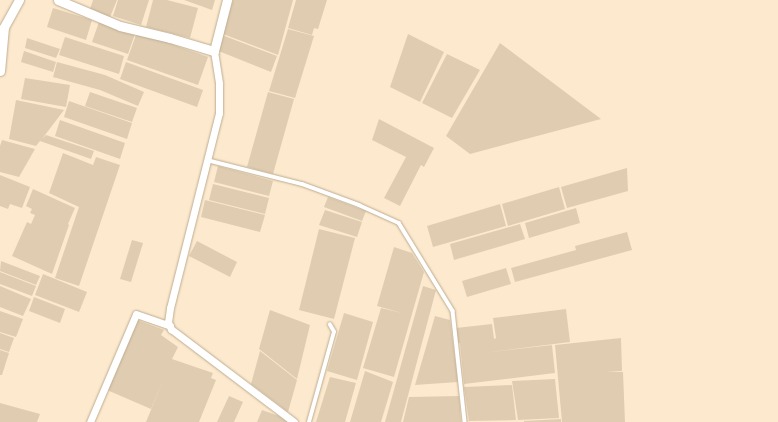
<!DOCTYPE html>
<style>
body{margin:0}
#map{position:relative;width:778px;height:422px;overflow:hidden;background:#fdeace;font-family:"Playfair Display",serif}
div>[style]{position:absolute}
.building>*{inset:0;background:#e0cdb1}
.roads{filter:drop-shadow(0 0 1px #beac91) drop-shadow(0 0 1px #beac91)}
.lane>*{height:3.5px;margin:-1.75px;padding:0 1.75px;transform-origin:1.75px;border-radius:1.75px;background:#fff}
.street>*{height:7px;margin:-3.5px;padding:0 3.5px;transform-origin:3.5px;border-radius:3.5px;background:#fff}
.secondary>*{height:9px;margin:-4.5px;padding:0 4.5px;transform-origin:4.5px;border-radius:4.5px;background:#fff}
span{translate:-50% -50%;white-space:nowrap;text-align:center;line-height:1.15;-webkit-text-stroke:3px #fdeace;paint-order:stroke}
</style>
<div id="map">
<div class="building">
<i style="clip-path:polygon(93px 0,117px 0,110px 17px,90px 9px)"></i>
<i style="clip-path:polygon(118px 0,149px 0,141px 25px,113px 16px)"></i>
<i style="clip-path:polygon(153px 0,167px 0,198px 8px,190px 38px,146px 27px)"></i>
<i style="clip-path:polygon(184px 0,215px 0,212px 10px)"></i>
<i style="clip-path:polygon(233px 0,293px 0,278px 55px,223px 34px)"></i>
<i style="clip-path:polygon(296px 0,327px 0,318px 29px,314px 28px,312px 35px,288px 28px)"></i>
<i style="clip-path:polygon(53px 8px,92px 20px,86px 40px,47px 27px)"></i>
<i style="clip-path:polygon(99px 22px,135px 34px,128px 54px,92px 42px)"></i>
<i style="clip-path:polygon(288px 29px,314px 36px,295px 98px,269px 91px)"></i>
<i style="clip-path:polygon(137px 32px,208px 57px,198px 85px,127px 60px)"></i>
<i style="clip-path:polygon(408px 34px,444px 52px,420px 102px,390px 87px)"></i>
<i style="clip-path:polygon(222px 35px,277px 56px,271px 72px,216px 50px)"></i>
<i style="clip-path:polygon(65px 37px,124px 56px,119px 74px,59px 55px)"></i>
<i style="clip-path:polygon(27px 38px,60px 49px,56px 58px,25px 48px)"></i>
<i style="clip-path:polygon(500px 43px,601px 119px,470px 154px,446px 136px)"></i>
<i style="clip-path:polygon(24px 51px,56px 62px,53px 72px,21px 62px)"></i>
<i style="clip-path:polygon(447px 54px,480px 70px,452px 118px,422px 103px)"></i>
<i style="clip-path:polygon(57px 62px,105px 75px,144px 92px,138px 106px,100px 90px,53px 77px)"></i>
<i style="clip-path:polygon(126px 62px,203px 90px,197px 107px,120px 79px)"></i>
<i style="clip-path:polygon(25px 78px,70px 85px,66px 107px,21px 99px)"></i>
<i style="clip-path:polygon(90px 92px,137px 108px,132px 122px,85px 106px)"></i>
<i style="clip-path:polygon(268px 92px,294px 99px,273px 174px,247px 167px)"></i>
<i style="clip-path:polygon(16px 100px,64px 110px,42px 139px,46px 135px,94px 151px,91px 159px,40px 141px,36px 146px,9px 139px)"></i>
<i style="clip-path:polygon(69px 101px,132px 123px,127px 139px,64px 117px)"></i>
<i style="clip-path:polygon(379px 119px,434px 148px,424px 167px,421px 165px,400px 206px,384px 198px,406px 157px,372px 140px)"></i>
<i style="clip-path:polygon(60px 120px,125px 143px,120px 159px,55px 136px)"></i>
<i style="clip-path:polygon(2px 140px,35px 149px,19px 177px,0 172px,0 146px)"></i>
<i style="clip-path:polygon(63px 153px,93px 165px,96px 157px,120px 165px,79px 286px,55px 278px,79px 207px,49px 193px)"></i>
<i style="clip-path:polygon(218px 166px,273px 181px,269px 196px,214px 182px)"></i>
<i style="clip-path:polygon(627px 168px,628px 191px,567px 208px,561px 187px)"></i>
<i style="clip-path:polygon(0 175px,30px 187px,22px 208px,10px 204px,8px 209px,0 206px)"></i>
<i style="clip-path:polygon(213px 184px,269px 198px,265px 214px,209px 200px)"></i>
<i style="clip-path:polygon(559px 187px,565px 209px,508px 226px,502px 204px)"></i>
<i style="clip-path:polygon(33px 189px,75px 208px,68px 224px,69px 225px,52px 274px,12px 256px,27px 222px,31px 224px,35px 215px,30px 213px,32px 209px,26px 206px)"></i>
<i style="clip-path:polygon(328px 197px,366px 211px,362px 221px,324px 207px)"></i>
<i style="clip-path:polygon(205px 200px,265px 215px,260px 232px,201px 217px)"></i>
<i style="clip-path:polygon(500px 204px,506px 226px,433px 247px,427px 226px)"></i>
<i style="clip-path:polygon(576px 208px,580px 223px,529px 238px,525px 223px)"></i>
<i style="clip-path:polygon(325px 210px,362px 222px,357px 237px,319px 225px)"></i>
<i style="clip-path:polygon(520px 224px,525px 239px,454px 260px,450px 244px)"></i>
<i style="clip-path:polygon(319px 229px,355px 238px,334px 319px,299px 310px)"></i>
<i style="clip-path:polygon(627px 232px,632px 250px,515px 282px,511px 268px,576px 250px,575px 246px)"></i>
<i style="clip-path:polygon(132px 240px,143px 243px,131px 282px,120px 279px)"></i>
<i style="clip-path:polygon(197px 241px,237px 262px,230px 277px,189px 256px)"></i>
<i style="clip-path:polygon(394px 247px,412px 253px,424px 272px,394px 377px,363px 368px,381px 308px,402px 313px,377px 306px)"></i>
<i style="clip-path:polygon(1px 261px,40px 276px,36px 285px,0 271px)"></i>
<i style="clip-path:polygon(506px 268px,511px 284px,467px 297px,462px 281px)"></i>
<i style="clip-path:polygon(0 272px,36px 286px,32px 296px,0 284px)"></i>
<i style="clip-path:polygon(43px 274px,87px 292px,79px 312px,35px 295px)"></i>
<i style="clip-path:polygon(0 286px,31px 299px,23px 316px,0 307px)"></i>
<i style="clip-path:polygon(423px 286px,436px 290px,401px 422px,385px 422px)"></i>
<i style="clip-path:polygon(34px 297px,65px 309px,60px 323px,29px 311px)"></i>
<i style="clip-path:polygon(566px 309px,570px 342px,483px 353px,552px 345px,555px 373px,464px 384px,460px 343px,458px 343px,456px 328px,492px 324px,494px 339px,496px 338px,493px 318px)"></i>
<i style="clip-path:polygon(270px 310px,310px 325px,297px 379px,259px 349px)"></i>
<i style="clip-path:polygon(0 311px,23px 319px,16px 337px,0 332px)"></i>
<i style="clip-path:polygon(344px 313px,373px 322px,357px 380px,327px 371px)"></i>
<i style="clip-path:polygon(435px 316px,450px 320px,458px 382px,415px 385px)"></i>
<i style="clip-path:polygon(137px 320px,164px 330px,161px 335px,178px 347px,172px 359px,213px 373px,211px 378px,216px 380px,199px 422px,146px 422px,166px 373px,151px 409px,107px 390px)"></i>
<i style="clip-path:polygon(0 333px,14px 338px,9px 352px,0 349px)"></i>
<i style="clip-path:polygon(621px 338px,622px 371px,606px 372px,623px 372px,625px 422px,562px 422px,555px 345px)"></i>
<i style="clip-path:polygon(0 350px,9px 353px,2px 375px,0 375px)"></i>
<i style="clip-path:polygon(260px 351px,297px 380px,288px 412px,251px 384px)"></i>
<i style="clip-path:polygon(365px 371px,393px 382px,381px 422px,350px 422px)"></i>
<i style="clip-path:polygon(330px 377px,356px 383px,345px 422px,316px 422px)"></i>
<i style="clip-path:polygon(555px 379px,559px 418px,518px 420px,512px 381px)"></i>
<i style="clip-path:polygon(512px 385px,516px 420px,469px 421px,464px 387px)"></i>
<i style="clip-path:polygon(229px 396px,243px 402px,234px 422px,217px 422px)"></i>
<i style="clip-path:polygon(459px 396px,461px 422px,403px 422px,409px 397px)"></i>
<i style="clip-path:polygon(0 403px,40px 414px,37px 422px,0 422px)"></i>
<i style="clip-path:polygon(262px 410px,279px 416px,287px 422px,257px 422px)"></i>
<i style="clip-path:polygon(561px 419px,561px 422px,524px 422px,524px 421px)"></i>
</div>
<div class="roads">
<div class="lane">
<i style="left:207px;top:160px;width:98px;rotate:14.2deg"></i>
<i style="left:302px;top:184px;width:61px;rotate:20.2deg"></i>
<i style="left:359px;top:205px;width:44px;rotate:24.2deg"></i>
<i style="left:399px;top:223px;width:103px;rotate:58.5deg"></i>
<i style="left:453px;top:311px;width:112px;rotate:83.8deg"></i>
<i style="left:309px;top:422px;width:93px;rotate:-74.5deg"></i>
<i style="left:334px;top:332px;width:8px;rotate:-120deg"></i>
</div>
<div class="street">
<i style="left:214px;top:51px;width:33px;rotate:81deg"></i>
<i style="left:219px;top:84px;width:29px;rotate:90deg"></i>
<i style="left:219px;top:113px;width:201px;rotate:104.1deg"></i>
<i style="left:170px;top:308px;width:14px;rotate:98deg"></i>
<i style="left:168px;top:322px;width:8px;rotate:67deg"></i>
<i style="left:171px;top:329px;width:154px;rotate:37.1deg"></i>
<i style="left:90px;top:422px;width:117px;rotate:-66.9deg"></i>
<i style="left:136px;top:314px;width:36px;rotate:19deg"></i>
</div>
<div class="secondary">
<i style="left:58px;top:0;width:67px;rotate:22.8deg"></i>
<i style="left:120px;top:26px;width:51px;rotate:13.5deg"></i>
<i style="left:170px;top:38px;width:46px;rotate:16.5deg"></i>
<i style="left:214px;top:51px;width:53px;rotate:-75.7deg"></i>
<i style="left:0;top:71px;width:44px;rotate:-84.8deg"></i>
<i style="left:4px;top:27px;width:31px;rotate:-61deg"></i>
</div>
</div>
</div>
